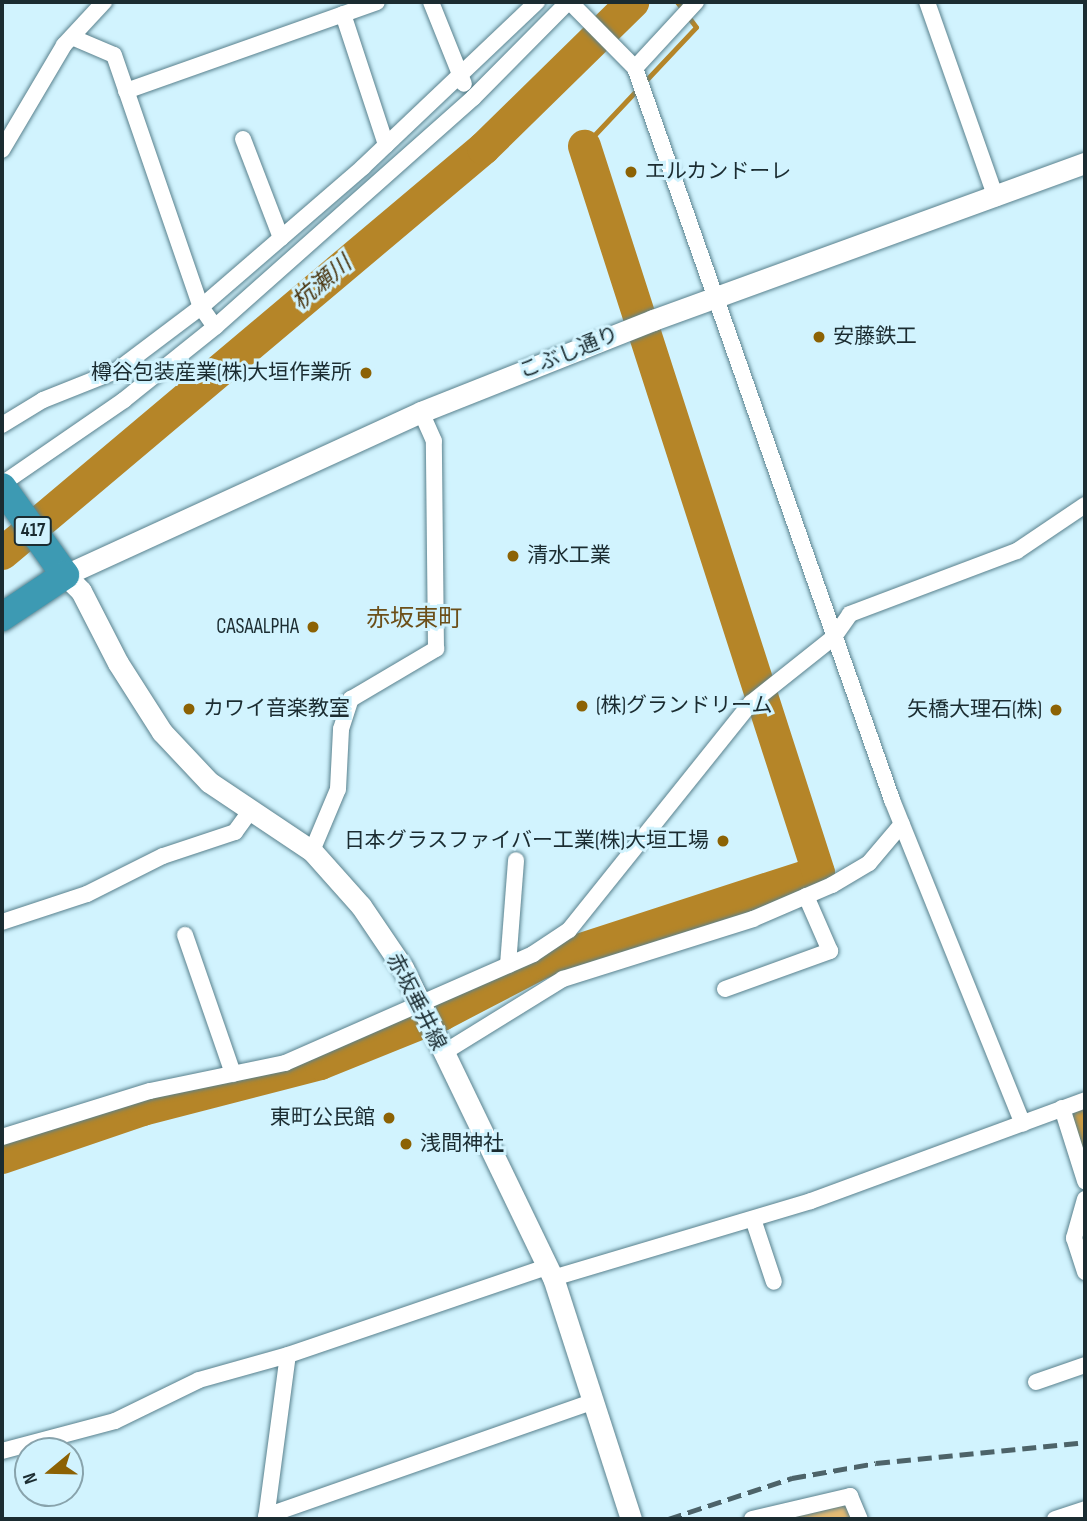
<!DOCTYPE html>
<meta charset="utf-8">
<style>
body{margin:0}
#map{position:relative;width:1087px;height:1521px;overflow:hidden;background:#d1f3fe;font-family:"Sofia Sans Condensed","Noto Sans JP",sans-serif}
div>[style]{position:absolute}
.green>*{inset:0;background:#e6bb73}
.forest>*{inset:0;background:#cd9d44}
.stream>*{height:5px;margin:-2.5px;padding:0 2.5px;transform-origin:2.5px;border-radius:2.5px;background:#b58528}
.river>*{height:33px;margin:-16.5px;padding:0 16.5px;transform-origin:16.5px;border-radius:16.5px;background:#b58528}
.roads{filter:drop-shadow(0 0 2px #59818d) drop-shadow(0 0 2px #59818d)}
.street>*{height:16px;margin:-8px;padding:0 8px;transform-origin:8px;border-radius:8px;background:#fff}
.secondary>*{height:21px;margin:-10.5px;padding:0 10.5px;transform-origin:10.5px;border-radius:10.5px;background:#fff}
.highway>*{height:28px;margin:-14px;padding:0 14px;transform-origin:14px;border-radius:14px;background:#3d9ab3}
.rail>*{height:5px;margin-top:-2.5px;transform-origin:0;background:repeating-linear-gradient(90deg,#4d6369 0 14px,transparent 0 21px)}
.dots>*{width:19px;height:19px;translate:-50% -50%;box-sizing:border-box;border:4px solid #d1f3fe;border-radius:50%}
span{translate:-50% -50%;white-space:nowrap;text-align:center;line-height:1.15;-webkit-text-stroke:6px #d1f3fe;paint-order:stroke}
.shield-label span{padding:2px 5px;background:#d1f3fe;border:2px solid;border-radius:5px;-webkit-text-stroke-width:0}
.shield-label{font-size:19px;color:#1b2c31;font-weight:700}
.poi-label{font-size:21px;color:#1b2c31}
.left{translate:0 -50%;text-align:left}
.right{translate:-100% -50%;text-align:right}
.street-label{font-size:21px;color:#1b2c31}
.water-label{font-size:23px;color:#4a3611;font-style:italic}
.quarter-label{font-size:24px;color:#6c4f19}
.frame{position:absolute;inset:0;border:4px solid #1b2c31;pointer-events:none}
.north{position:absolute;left:14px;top:1437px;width:70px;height:70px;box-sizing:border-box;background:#d1f3fe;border:2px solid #88a3ac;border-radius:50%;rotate:251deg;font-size:19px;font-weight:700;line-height:28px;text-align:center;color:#1b2c31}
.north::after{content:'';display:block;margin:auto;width:24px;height:32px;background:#8c6204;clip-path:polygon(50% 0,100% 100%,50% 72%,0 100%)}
</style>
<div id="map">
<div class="green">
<i style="clip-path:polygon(844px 1501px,851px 1519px,784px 1519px)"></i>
</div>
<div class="forest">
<i style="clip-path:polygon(1085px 1105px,1085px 1160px,1067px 1113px)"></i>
</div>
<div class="stream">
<i style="left:584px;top:146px;width:163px;rotate:-46.7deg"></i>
<i style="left:696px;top:27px;width:31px;rotate:-127deg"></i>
</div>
<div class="river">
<i style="left:2px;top:553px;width:629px;rotate:-40.1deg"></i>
<i style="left:483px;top:148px;width:209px;rotate:-44.4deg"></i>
<i style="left:2px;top:1157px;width:148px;rotate:-18.9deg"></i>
<i style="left:142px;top:1109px;width:184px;rotate:-14.5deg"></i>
<i style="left:320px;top:1063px;width:131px;rotate:-22deg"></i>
<i style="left:441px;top:1014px;width:113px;rotate:-27.5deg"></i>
<i style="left:541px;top:962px;width:291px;rotate:-18deg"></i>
<i style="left:818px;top:872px;width:763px;rotate:-107.86deg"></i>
</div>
<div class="roads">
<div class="street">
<i style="left:431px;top:2px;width:88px;rotate:68.1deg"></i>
<i style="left:570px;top:2px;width:93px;rotate:45.4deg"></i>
<i style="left:635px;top:68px;width:776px;rotate:70.65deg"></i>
<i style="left:892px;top:800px;width:349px;rotate:68deg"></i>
<i style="left:927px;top:2px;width:208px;rotate:70.6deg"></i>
<i style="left:343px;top:14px;width:138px;rotate:71.8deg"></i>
<i style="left:74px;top:38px;width:43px;rotate:23deg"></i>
<i style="left:114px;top:55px;width:267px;rotate:71deg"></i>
<i style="left:201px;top:307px;width:24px;rotate:55deg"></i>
<i style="left:215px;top:327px;width:345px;rotate:-41.6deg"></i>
<i style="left:473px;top:98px;width:135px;rotate:-45.3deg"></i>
<i style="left:635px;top:68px;width:90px;rotate:-47.3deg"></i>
<i style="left:126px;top:91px;width:266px;rotate:-19.5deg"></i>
<i style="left:243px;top:139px;width:106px;rotate:69deg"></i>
<i style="left:2px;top:150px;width:122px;rotate:-59.4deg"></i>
<i style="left:64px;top:45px;width:59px;rotate:-47.1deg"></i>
<i style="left:2px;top:425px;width:48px;rotate:-31.4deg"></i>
<i style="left:43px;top:400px;width:79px;rotate:-21.7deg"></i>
<i style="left:116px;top:371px;width:106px;rotate:-37deg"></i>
<i style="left:201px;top:307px;width:214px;rotate:-40.8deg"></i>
<i style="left:363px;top:167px;width:240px;rotate:-43.5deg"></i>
<i style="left:2px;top:484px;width:148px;rotate:-34.5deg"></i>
<i style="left:124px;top:400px;width:117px;rotate:-38.7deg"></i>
<i style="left:312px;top:851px;width:67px;rotate:-67.2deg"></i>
<i style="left:338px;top:789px;width:60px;rotate:-87.1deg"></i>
<i style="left:341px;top:729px;width:32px;rotate:-72deg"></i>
<i style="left:351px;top:699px;width:99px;rotate:-30.5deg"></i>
<i style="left:436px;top:649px;width:208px;rotate:-90.6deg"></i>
<i style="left:434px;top:441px;width:32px;rotate:-114deg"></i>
<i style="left:2px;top:922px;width:89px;rotate:-18.2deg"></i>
<i style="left:87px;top:894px;width:85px;rotate:-26.6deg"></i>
<i style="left:163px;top:856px;width:76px;rotate:-18.4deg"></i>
<i style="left:235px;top:832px;width:27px;rotate:-54deg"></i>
<i style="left:185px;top:935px;width:147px;rotate:70.9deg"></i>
<i style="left:508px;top:965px;width:105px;rotate:-85.6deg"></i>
<i style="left:725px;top:989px;width:112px;rotate:-19.9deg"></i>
<i style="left:830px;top:951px;width:60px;rotate:-113.6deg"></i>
<i style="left:443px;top:1053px;width:141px;rotate:-31.7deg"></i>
<i style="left:563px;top:979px;width:199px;rotate:-17.5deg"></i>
<i style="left:753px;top:919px;width:86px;rotate:-23.3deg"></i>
<i style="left:832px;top:885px;width:43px;rotate:-30.7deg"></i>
<i style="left:869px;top:863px;width:51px;rotate:-49.8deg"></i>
<i style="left:1062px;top:1108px;width:77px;rotate:72.5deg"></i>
<i style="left:2px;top:1137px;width:155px;rotate:-17.3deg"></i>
<i style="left:150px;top:1091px;width:138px;rotate:-11.7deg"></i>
<i style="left:285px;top:1063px;width:271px;rotate:-23.7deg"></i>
<i style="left:533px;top:954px;width:43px;rotate:-33.7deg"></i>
<i style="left:569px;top:930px;width:291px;rotate:-51.3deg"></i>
<i style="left:751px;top:703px;width:106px;rotate:-38.5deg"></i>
<i style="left:834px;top:637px;width:28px;rotate:-55deg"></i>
<i style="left:850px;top:614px;width:178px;rotate:-20.7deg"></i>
<i style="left:1017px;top:551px;width:82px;rotate:-34.1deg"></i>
<i style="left:1085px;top:1199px;width:41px;rotate:105.8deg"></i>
<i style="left:1074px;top:1238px;width:36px;rotate:72deg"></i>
<i style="left:753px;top:1219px;width:66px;rotate:71.6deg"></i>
<i style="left:553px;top:1278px;width:269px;rotate:-16.6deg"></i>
<i style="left:811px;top:1201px;width:292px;rotate:-20.2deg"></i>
<i style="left:1036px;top:1382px;width:52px;rotate:-19.1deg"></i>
<i style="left:2px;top:1451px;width:117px;rotate:-14.9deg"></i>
<i style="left:115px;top:1421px;width:93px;rotate:-26deg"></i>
<i style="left:199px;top:1380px;width:92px;rotate:-15.7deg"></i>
<i style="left:288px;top:1355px;width:274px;rotate:-18.8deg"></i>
<i style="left:266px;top:1516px;width:345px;rotate:-19.3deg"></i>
<i style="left:266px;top:1519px;width:165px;rotate:-82.4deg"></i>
<i style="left:752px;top:1519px;width:101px;rotate:-13.2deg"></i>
<i style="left:850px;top:1496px;width:25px;rotate:67deg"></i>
<i style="left:1055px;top:1519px;width:32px;rotate:-18deg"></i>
</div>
<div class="secondary">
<i style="left:631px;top:1519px;width:253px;rotate:-107.9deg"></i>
<i style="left:553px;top:1278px;width:344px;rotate:-115.8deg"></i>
<i style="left:403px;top:968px;width:75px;rotate:-124.1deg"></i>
<i style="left:361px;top:906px;width:74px;rotate:-131.7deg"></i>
<i style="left:312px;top:851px;width:124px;rotate:-146.2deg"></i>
<i style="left:209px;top:782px;width:69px;rotate:-133.2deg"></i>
<i style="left:162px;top:732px;width:82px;rotate:-122.5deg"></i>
<i style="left:118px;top:663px;width:81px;rotate:-117.2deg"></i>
<i style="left:81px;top:591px;width:23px;rotate:-135deg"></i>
<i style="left:65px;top:575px;width:392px;rotate:-24.6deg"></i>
<i style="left:421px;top:412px;width:250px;rotate:-21.6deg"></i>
<i style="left:653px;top:320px;width:460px;rotate:-20deg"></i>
</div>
<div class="highway">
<i style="left:2px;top:487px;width:108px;rotate:54.4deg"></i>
<i style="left:65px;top:575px;width:76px;rotate:146.3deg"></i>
</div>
</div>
<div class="rail">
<i style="left:668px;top:1519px;width:131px;rotate:-18.3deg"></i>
<i style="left:792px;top:1478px;width:85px;rotate:-10.1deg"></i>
<i style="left:876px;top:1463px;width:210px;rotate:-5.7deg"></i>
</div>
<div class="dots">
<i style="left:631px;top:172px;background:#8c6204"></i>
<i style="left:819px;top:337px;background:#8c6204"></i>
<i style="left:366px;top:373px;background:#8c6204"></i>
<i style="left:513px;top:556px;background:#8c6204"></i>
<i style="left:313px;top:627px;background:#8c6204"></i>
<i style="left:582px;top:706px;background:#8c6204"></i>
<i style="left:189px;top:709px;background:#8c6204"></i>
<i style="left:1056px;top:710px;background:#8c6204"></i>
<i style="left:723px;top:841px;background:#8c6204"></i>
<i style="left:389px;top:1118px;background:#8c6204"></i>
<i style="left:406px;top:1144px;background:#8c6204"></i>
</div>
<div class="shield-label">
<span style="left:33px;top:531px">417</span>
</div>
<div class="poi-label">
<span class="left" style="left:645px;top:172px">エルカンドーレ</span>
<span class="left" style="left:833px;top:337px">安藤鉄工</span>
<span class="right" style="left:352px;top:373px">樽谷包装産業(株)大垣作業所</span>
<span class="left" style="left:527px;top:556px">清水工業</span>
<span class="right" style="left:299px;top:627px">CASAALPHA</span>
<span class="left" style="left:596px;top:706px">(株)グランドリーム</span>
<span class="left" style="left:203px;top:709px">カワイ音楽教室</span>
<span class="right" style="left:1042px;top:710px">矢橋大理石(株)</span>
<span class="right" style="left:709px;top:841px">日本グラスファイバー工業(株)大垣工場</span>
<span class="right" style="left:375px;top:1118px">東町公民館</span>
<span class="left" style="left:420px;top:1144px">浅間神社</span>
</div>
<div class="street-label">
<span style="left:569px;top:353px;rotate:-22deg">こぶし通り</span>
<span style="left:416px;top:1002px;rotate:63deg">赤坂垂井線</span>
</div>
<div class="water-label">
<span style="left:322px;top:283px;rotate:-40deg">杭瀬川</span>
</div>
<div class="quarter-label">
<span style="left:414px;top:619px">赤坂東町</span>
</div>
<div class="frame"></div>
<div class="north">N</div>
</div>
